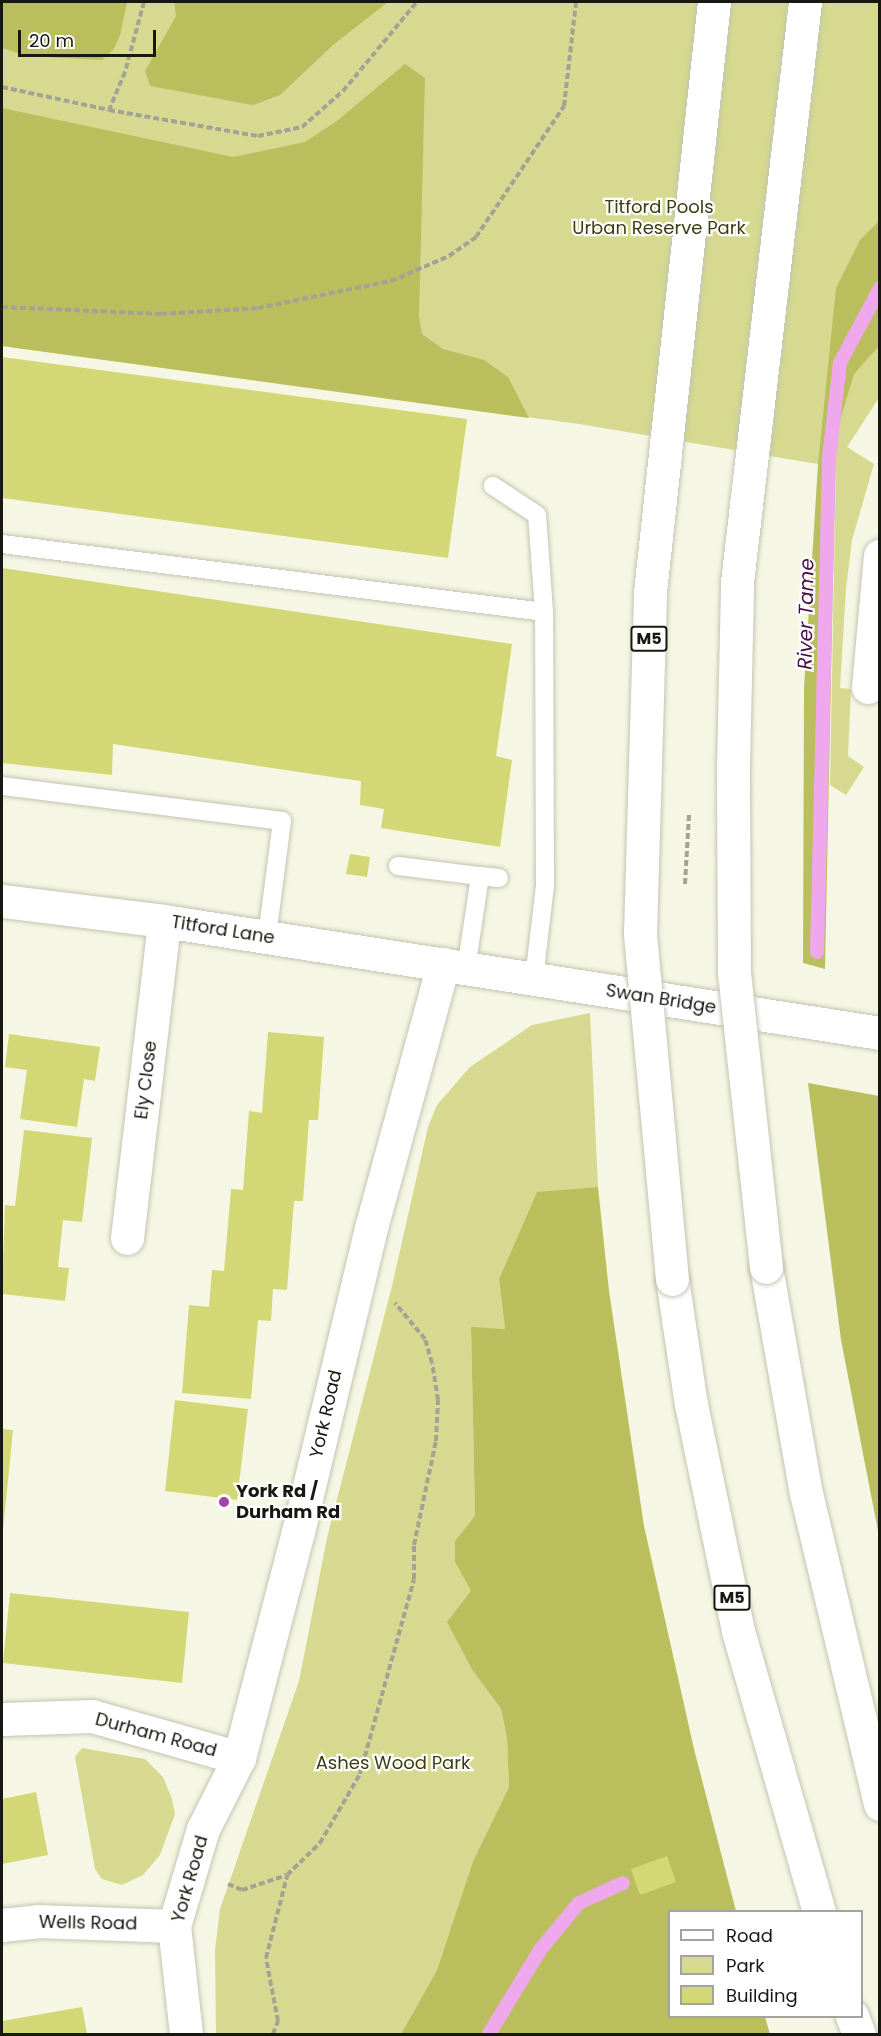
<!DOCTYPE html>
<style>
body{margin:0}
#map{position:relative;width:881px;height:2036px;overflow:hidden;background:#f5f7e4;font-family:Poppins,sans-serif}
div>[style]{position:absolute}
.green>*{inset:0;background:#d6d98f}
.forest>*{inset:0;background:#bbbe5c}
.stream>*{height:14px;margin:-7px;padding:0 7px;transform-origin:7px;border-radius:7px;background:#efa8ec}
.building>*{inset:0;background:#d4d775}
.path>*{height:4px;margin-top:-2px;transform-origin:0;background:repeating-linear-gradient(90deg,#a2a395 0 6px,transparent 0 9px)}
.roads{filter:drop-shadow(0 0 2px #c3c4b2) drop-shadow(0 0 2px #c3c4b2)}
.service>*{height:18px;margin:-9px;padding:0 9px;transform-origin:9px;border-radius:9px;background:#fff}
.minor>*{height:33px;margin:-16.5px;padding:0 16.5px;transform-origin:16.5px;border-radius:16.5px;background:#fff}
.tertiary>*{height:33px;margin:-16.5px;padding:0 16.5px;transform-origin:16.5px;border-radius:16.5px;background:#fff}
.motorway>*{height:33px;margin:-16.5px;padding:0 16.5px;transform-origin:16.5px;border-radius:16.5px;background:#fff}
.bridges{filter:drop-shadow(0 0 2px #c3c4b2) drop-shadow(0 0 2px #c3c4b2)}
.motorway-bridge>*{height:33px;margin:-16.5px;padding:0 16.5px;transform-origin:16.5px;border-radius:16.5px;background:#fff}
.dots>*{width:16px;height:16px;translate:-50% -50%;box-sizing:border-box;border:3px solid #fff;border-radius:50%}
span{translate:-50% -50%;white-space:nowrap;text-align:center;line-height:1.15;-webkit-text-stroke:4.5px #fff;paint-order:stroke}
.shield-label span{padding:2px 4px;background:#fff;border:2px solid;border-radius:4px;-webkit-text-stroke-width:0}
.shield-label{font-size:16px;color:#181812;font-weight:700}
.park-label{font-size:18px;color:#3c3d13}
.street-label{font-size:18px;color:#181812}
.poi-label{font-size:18px;color:#181812;font-weight:700}
.left{translate:0 -50%;text-align:left}
.water-label{font-size:20px;color:#4b0c4b;font-style:italic}
.frame{position:absolute;inset:0;border:3px solid #181812;pointer-events:none}
.legend{position:absolute;left:668px;top:1910px;width:195px;height:108px;box-sizing:border-box;background:#fff;border:2px solid #a3a3a0;margin:0;padding:8px 10px;list-style:none;font-size:18px;color:#181812}
.legend li{display:flex;align-items:center;gap:12px;height:30px}
.legend b{width:30px;border:2px solid #a3a3a0}
.scale{position:absolute;left:18px;top:30px;width:138px;height:27px;box-sizing:border-box;border:3px solid #181812;border-top:0;padding-left:8px;font-size:18px;line-height:21px;white-space:nowrap;color:#181812;-webkit-text-stroke:4px #fff;paint-order:stroke}
</style>
<div id="map">
<div class="green">
<i style="clip-path:polygon(2px 2px,879px 2px,879px 398px,847px 447px,874px 464px,852px 540px,846px 589px,840px 688px,851px 689px,848px 756px,864px 767px,846px 795px,830px 785px,836px 462px,818px 464px,579px 424px,2px 346px)"></i>
<i style="clip-path:polygon(590px 1013px,598px 1187px,537px 1193px,499px 1279px,505px 1329px,471px 1328px,475px 1517px,455px 1541px,455px 1562px,471px 1591px,473px 1671px,501px 1709px,507px 1738px,509px 1787px,473px 1861px,437px 1970px,401px 2034px,216px 2034px,215px 1950px,220px 1909px,299px 1681px,327px 1538px,392px 1286px,428px 1127px,437px 1105px,470px 1067px,532px 1025px)"></i>
<i style="clip-path:polygon(82px 1748px,145px 1759px,163px 1777px,172px 1799px,175px 1814px,160px 1855px,143px 1875px,122px 1885px,102px 1879px,95px 1869px,75px 1757px)"></i>
</div>
<div class="forest">
<i style="clip-path:polygon(2px 2px,127px 2px,120px 35px,114px 49px,102px 60px,28px 56px,2px 48px)"></i>
<i style="clip-path:polygon(174px 2px,388px 2px,333px 45px,280px 95px,253px 105px,150px 86px,145px 71px,176px 16px)"></i>
<i style="clip-path:polygon(405px 64px,425px 78px,419px 316px,422px 334px,443px 349px,484px 360px,508px 377px,529px 418px,2px 346px,2px 108px,233px 157px,305px 142px,337px 121px)"></i>
<i style="clip-path:polygon(879px 221px,879px 346px,854px 374px,836px 434px,825px 969px,803px 963px,804px 688px,818px 464px,836px 288px,860px 240px)"></i>
<i style="clip-path:polygon(808px 1083px,879px 1096px,879px 1536px,841px 1340px)"></i>
<i style="clip-path:polygon(598px 1187px,609px 1291px,644px 1526px,694px 1749px,736px 1911px,670px 1912px,670px 2016px,765px 2017px,770px 2034px,401px 2034px,437px 1970px,473px 1861px,509px 1787px,507px 1738px,501px 1709px,473px 1671px,447px 1622px,471px 1591px,455px 1562px,455px 1541px,475px 1516px,471px 1327px,505px 1329px,499px 1279px,537px 1192px)"></i>
</div>
<div class="stream">
<i style="left:817px;top:952px;width:494px;rotate:-88.6deg"></i>
<i style="left:829px;top:458px;width:96px;rotate:-83.4deg"></i>
<i style="left:840px;top:363px;width:85px;rotate:-61.9deg"></i>
<i style="left:489px;top:2034px;width:98px;rotate:-58.7deg"></i>
<i style="left:540px;top:1950px;width:61px;rotate:-50.3deg"></i>
<i style="left:579px;top:1903px;width:48px;rotate:-24.4deg"></i>
</div>
<div class="building">
<i style="clip-path:polygon(2px 357px,467px 419px,448px 558px,2px 498px)"></i>
<i style="clip-path:polygon(2px 568px,512px 644px,496px 756px,512px 760px,500px 847px,381px 828px,384px 809px,360px 805px,361px 781px,339px 778px,113px 744px,112px 775px,2px 763px)"></i>
<i style="clip-path:polygon(350px 854px,370px 857px,367px 877px,346px 874px)"></i>
<i style="clip-path:polygon(268px 1032px,324px 1037px,318px 1120px,309px 1120px,303px 1201px,294px 1201px,287px 1290px,273px 1289px,271px 1321px,258px 1320px,251px 1399px,182px 1393px,189px 1305px,209px 1307px,212px 1270px,224px 1271px,231px 1189px,243px 1190px,249px 1111px,262px 1113px)"></i>
<i style="clip-path:polygon(9px 1034px,100px 1047px,95px 1081px,84px 1079px,77px 1127px,20px 1119px,27px 1070px,5px 1067px)"></i>
<i style="clip-path:polygon(24px 1130px,92px 1138px,82px 1222px,63px 1220px,58px 1267px,69px 1268px,65px 1301px,2px 1294px,5px 1205px,15px 1206px)"></i>
<i style="clip-path:polygon(175px 1400px,248px 1409px,237px 1500px,165px 1491px)"></i>
<i style="clip-path:polygon(2px 1429px,13px 1430px,3px 1530px,2px 1530px)"></i>
<i style="clip-path:polygon(10px 1593px,189px 1612px,182px 1683px,3px 1663px)"></i>
<i style="clip-path:polygon(36px 1792px,48px 1855px,2px 1864px,2px 1799px)"></i>
<i style="clip-path:polygon(667px 1856px,676px 1882px,640px 1895px,631px 1869px)"></i>
<i style="clip-path:polygon(82px 2007px,87px 2034px,2px 2034px,2px 2021px)"></i>
</div>
<div class="path">
<i style="left:144px;top:2px;width:73px;rotate:105.2deg"></i>
<i style="left:125px;top:72px;width:41px;rotate:112.8deg"></i>
<i style="left:109px;top:110px;width:151px;rotate:9.9deg"></i>
<i style="left:258px;top:136px;width:45px;rotate:-11.6deg"></i>
<i style="left:302px;top:127px;width:55px;rotate:-41.3deg"></i>
<i style="left:343px;top:91px;width:116px;rotate:-50.3deg"></i>
<i style="left:2px;top:87px;width:109px;rotate:12.1deg"></i>
<i style="left:2px;top:307px;width:159px;rotate:2.5deg"></i>
<i style="left:161px;top:314px;width:97px;rotate:-3.5deg"></i>
<i style="left:258px;top:308px;width:136px;rotate:-11.5deg"></i>
<i style="left:391px;top:281px;width:63px;rotate:-23.3deg"></i>
<i style="left:449px;top:256px;width:33px;rotate:-35deg"></i>
<i style="left:476px;top:237px;width:158px;rotate:-56.1deg"></i>
<i style="left:564px;top:106px;width:105px;rotate:-83.4deg"></i>
<i style="left:685px;top:884px;width:70px;rotate:-86.7deg"></i>
<i style="left:228px;top:1884px;width:15px;rotate:23deg"></i>
<i style="left:242px;top:1890px;width:47px;rotate:-18.4deg"></i>
<i style="left:287px;top:1875px;width:46px;rotate:-44.1deg"></i>
<i style="left:320px;top:1843px;width:80px;rotate:-59.9deg"></i>
<i style="left:360px;top:1774px;width:202px;rotate:-74.5deg"></i>
<i style="left:414px;top:1579px;width:34px;rotate:-90deg"></i>
<i style="left:414px;top:1545px;width:106px;rotate:-78.1deg"></i>
<i style="left:436px;top:1441px;width:41px;rotate:-87.2deg"></i>
<i style="left:438px;top:1400px;width:37px;rotate:-99deg"></i>
<i style="left:432px;top:1363px;width:25px;rotate:-106deg"></i>
<i style="left:425px;top:1339px;width:47px;rotate:-129.8deg"></i>
<i style="left:273px;top:2034px;width:14px;rotate:-69deg"></i>
<i style="left:278px;top:2021px;width:64px;rotate:-100.8deg"></i>
<i style="left:266px;top:1958px;width:85px;rotate:-75.6deg"></i>
</div>
<div class="roads">
<div class="service">
<i style="left:2px;top:544px;width:546px;rotate:7.15deg"></i>
<i style="left:544px;top:612px;width:97px;rotate:-94.1deg"></i>
<i style="left:537px;top:515px;width:53px;rotate:-146.6deg"></i>
<i style="left:2px;top:786px;width:282px;rotate:7.1deg"></i>
<i style="left:282px;top:821px;width:117px;rotate:97.4deg"></i>
<i style="left:398px;top:866px;width:83px;rotate:7deg"></i>
<i style="left:466px;top:969px;width:94px;rotate:-81.4deg"></i>
<i style="left:480px;top:876px;width:19px;rotate:6deg"></i>
<i style="left:534px;top:979px;width:94px;rotate:-83.3deg"></i>
<i style="left:545px;top:886px;width:274px;rotate:-90.2deg"></i>
</div>
<div class="minor">
<i style="left:868px;top:687px;width:132px;rotate:-84.8deg"></i>
<i style="left:127px;top:1238px;width:319px;rotate:-83.3deg"></i>
<i style="left:2px;top:1719px;width:90px;rotate:-1.9deg"></i>
<i style="left:92px;top:1716px;width:153px;rotate:15.9deg"></i>
<i style="left:2px;top:1925px;width:36px;rotate:-6deg"></i>
<i style="left:38px;top:1921px;width:136px;rotate:2.1deg"></i>
<i style="left:186px;top:2034px;width:109px;rotate:-96.3deg"></i>
<i style="left:174px;top:1926px;width:101px;rotate:-73.4deg"></i>
<i style="left:203px;top:1829px;width:80px;rotate:-63.1deg"></i>
<i style="left:239px;top:1758px;width:234px;rotate:-75.4deg"></i>
<i style="left:298px;top:1532px;width:313px;rotate:-76.5deg"></i>
<i style="left:371px;top:1228px;width:274px;rotate:-74.7deg"></i>
</div>
<div class="tertiary">
<i style="left:2px;top:901px;width:163px;rotate:7deg"></i>
<i style="left:164px;top:921px;width:725px;rotate:8.89deg"></i>
</div>
<div class="motorway">
<i style="left:766px;top:1267px;width:230px;rotate:80deg"></i>
<i style="left:806px;top:1493px;width:320px;rotate:76.6deg"></i>
<i style="left:672px;top:1279px;width:126px;rotate:81.4deg"></i>
<i style="left:691px;top:1404px;width:232px;rotate:78.3deg"></i>
<i style="left:738px;top:1631px;width:292px;rotate:73.9deg"></i>
<i style="left:852px;top:2016px;width:19px;rotate:69deg"></i>
</div>
</div>
<div class="bridges">
<div class="motorway-bridge">
<i style="left:766px;top:1267px;width:296px;rotate:-96.2deg"></i>
<i style="left:734px;top:973px;width:208px;rotate:-90.3deg"></i>
<i style="left:733px;top:765px;width:183px;rotate:-88.7deg"></i>
<i style="left:737px;top:582px;width:584px;rotate:-83.31deg"></i>
<i style="left:672px;top:1279px;width:347px;rotate:-95.3deg"></i>
<i style="left:640px;top:933px;width:341px;rotate:-88.3deg"></i>
<i style="left:650px;top:592px;width:593px;rotate:-83.81deg"></i>
</div>
</div>
<div class="dots">
<i style="left:224px;top:1502px;background:#a741a6"></i>
</div>
<div class="shield-label">
<span style="left:649px;top:639px">M5</span>
<span style="left:732px;top:1598px">M5</span>
</div>
<div class="park-label">
<span style="left:659px;top:218px">Titford Pools<br>Urban Reserve Park</span>
<span style="left:393px;top:1763px">Ashes Wood Park</span>
</div>
<div class="street-label">
<span style="left:223px;top:930px;rotate:9deg">Titford Lane</span>
<span style="left:661px;top:999px;rotate:9deg">Swan Bridge</span>
<span style="left:146px;top:1080px;rotate:-83deg">Ely Close</span>
<span style="left:326px;top:1414px;rotate:-77deg">York Road</span>
<span style="left:156px;top:1735px;rotate:15deg">Durham Road</span>
<span style="left:190px;top:1879px;rotate:-74deg">York Road</span>
<span style="left:88px;top:1923px;rotate:1deg">Wells Road</span>
</div>
<div class="poi-label">
<span class="left" style="left:236px;top:1502px">York Rd /<br>Durham Rd</span>
</div>
<div class="water-label">
<span style="left:806px;top:614px;rotate:-89deg">River Tame</span>
</div>
<div class="frame"></div>
<ul class="legend">
<li><b style="height:8px;background:#fff"></b>Road</li>
<li><b style="height:16px;background:#d6d98f"></b>Park</li>
<li><b style="height:16px;background:#d4d775"></b>Building</li>
</ul>
<div class="scale">20 m</div>
</div>
